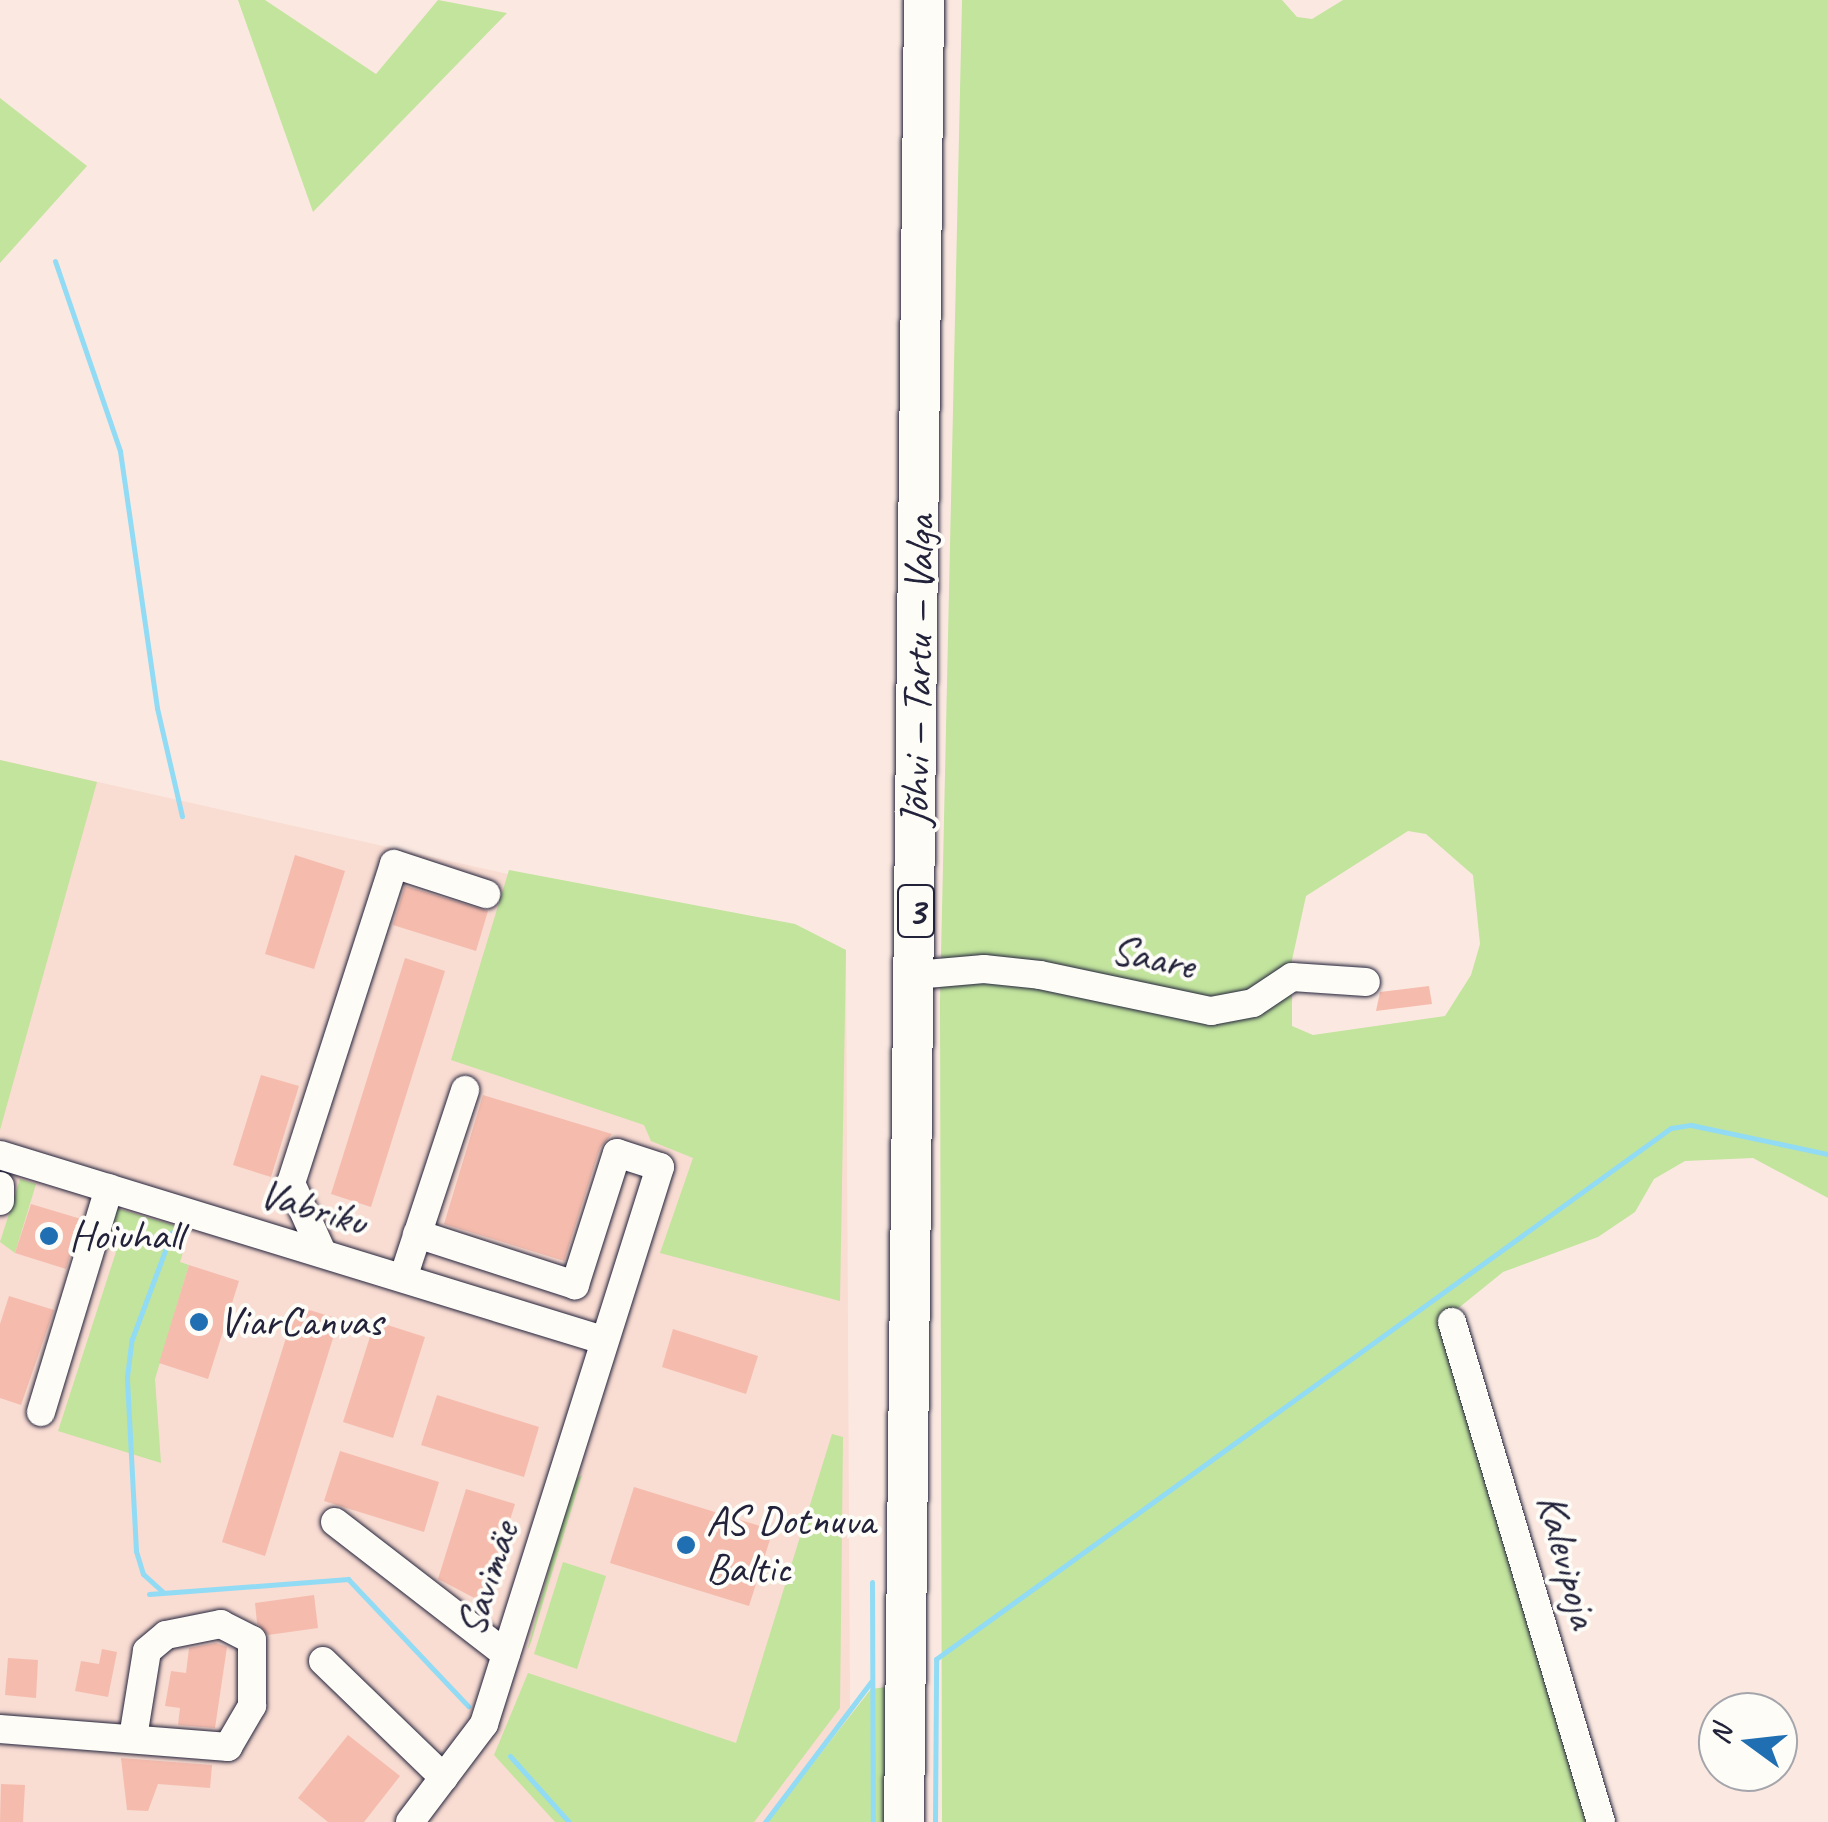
<!DOCTYPE html>
<meta charset="utf-8">
<style>
body{margin:0}
#map{position:relative;width:1828px;height:1822px;overflow:hidden;background:#fbe9e1;font-family:Caveat,sans-serif}
div>[style]{position:absolute}
.built>*{inset:0;background:#f9dcd2}
.green>*{inset:0;background:#c2e49d}
.stream>*{height:5px;margin:-2.5px;padding:0 2.5px;transform-origin:2.5px;border-radius:2.5px;background:#92dbf4}
.building>*{inset:0;background:#f5bcae}
.roads{filter:drop-shadow(0 0 2px #22223b) drop-shadow(0 0 2px #22223b)}
.minor>*{height:28px;margin:-14px;padding:0 14px;transform-origin:14px;border-radius:14px;background:#fdfcf7}
.highway>*{height:40px;margin:-20px;padding:0 20px;transform-origin:20px;border-radius:20px;background:#fdfcf7}
.dots>*{width:28px;height:28px;translate:-50% -50%;box-sizing:border-box;border:5px solid #fdfcf7;border-radius:50%}
span{translate:-50% -50%;white-space:nowrap;text-align:center;line-height:1.15;-webkit-text-stroke:8px #fdfcf7;paint-order:stroke}
.shield-label span{padding:2px 8px;background:#fdfcf7;border:2px solid;border-radius:8px;-webkit-text-stroke-width:0}
.shield-label{font-size:40px;color:#22223b;font-weight:700}
.street-label{font-size:42px;color:#22223b}
.poi-label{font-size:42px;color:#22223b}
.left{translate:0 -50%;text-align:left}
.north{position:absolute;left:1698px;top:1692px;width:100px;height:100px;box-sizing:border-box;background:#fdfcf7;border:2px solid #a5a5ac;border-radius:50%;rotate:285deg;font-size:28px;font-weight:700;line-height:40px;text-align:center;color:#22223b}
.north::after{content:'';display:block;margin:auto;width:35px;height:45px;background:#1f6fb2;clip-path:polygon(50% 0,100% 100%,50% 72%,0 100%)}
</style>
<div id="map">
<div class="built">
<i style="clip-path:polygon(0 760px,846px 950px,850px 1716px,765px 1822px,0 1822px)"></i>
</div>
<div class="green">
<i style="clip-path:polygon(238px 0,265px 0,376px 74px,438px 0,507px 13px,313px 212px)"></i>
<i style="clip-path:polygon(evenodd,962px 0,1282px 0,1297px 17px,1312px 19px,1343px 0,1828px 0,1828px 1198px,1753px 1158px,1685px 1161px,1654px 1179px,1635px 1212px,1598px 1237px,1503px 1272px,1445px 1319px,1589px 1822px,942px 1822px,940px 1001px,962px 0,1408px 831px,1426px 834px,1473px 875px,1480px 944px,1471px 975px,1445px 1016px,1313px 1035px,1292px 1026px,1292px 960px,1306px 896px,1408px 831px)"></i>
<i style="clip-path:polygon(0 98px,87px 166px,0 263px)"></i>
<i style="clip-path:polygon(0 760px,97px 782px,0 1130px)"></i>
<i style="clip-path:polygon(509px 870px,795px 924px,846px 950px,840px 1301px,660px 1253px,693px 1158px,651px 1141px,644px 1125px,451px 1060px)"></i>
<i style="clip-path:polygon(20px 1179px,36px 1184px,15px 1253px,0 1242px)"></i>
<i style="clip-path:polygon(109px 1206px,190px 1230px,180px 1262px,189px 1265px,155px 1379px,161px 1463px,58px 1431px,116px 1252px,98px 1245px)"></i>
<i style="clip-path:polygon(832px 1434px,843px 1437px,840px 1708px,754px 1822px,555px 1822px,494px 1755px,528px 1673px,736px 1743px)"></i>
<i style="clip-path:polygon(582px 1475px,531px 1642px,527px 1651px,573px 1481px)"></i>
<i style="clip-path:polygon(563px 1562px,606px 1576px,577px 1669px,534px 1654px)"></i>
<i style="clip-path:polygon(886px 1687px,885px 1822px,767px 1822px,871px 1689px)"></i>
</div>
<div class="stream">
<i style="left:55px;top:261px;width:201px;rotate:71.1deg"></i>
<i style="left:120px;top:451px;width:260px;rotate:81.8deg"></i>
<i style="left:157px;top:708px;width:111px;rotate:77deg"></i>
<i style="left:872px;top:1582px;width:240px;rotate:89.8deg"></i>
<i style="left:163px;top:1592px;width:27px;rotate:-138deg"></i>
<i style="left:143px;top:1574px;width:24px;rotate:-107deg"></i>
<i style="left:136px;top:1551px;width:174px;rotate:-93deg"></i>
<i style="left:127px;top:1377px;width:38px;rotate:-83deg"></i>
<i style="left:132px;top:1339px;width:114px;rotate:-69.5deg"></i>
<i style="left:149px;top:1594px;width:200px;rotate:-4.3deg"></i>
<i style="left:348px;top:1579px;width:175px;rotate:46.6deg"></i>
<i style="left:510px;top:1756px;width:89px;rotate:48.2deg"></i>
<i style="left:765px;top:1822px;width:176px;rotate:-52.9deg"></i>
<i style="left:935px;top:1822px;width:163px;rotate:-89.6deg"></i>
<i style="left:936px;top:1659px;width:907px;rotate:-35.85deg"></i>
<i style="left:1671px;top:1128px;width:20px;rotate:-9deg"></i>
<i style="left:1691px;top:1125px;width:140px;rotate:12deg"></i>
</div>
<div class="building">
<i style="clip-path:polygon(295px 855px,345px 871px,314px 969px,265px 954px)"></i>
<i style="clip-path:polygon(405px 886px,488px 911px,476px 951px,393px 925px)"></i>
<i style="clip-path:polygon(405px 958px,445px 971px,371px 1207px,331px 1194px)"></i>
<i style="clip-path:polygon(1429px 986px,1432px 1004px,1376px 1011px,1380px 992px)"></i>
<i style="clip-path:polygon(261px 1075px,299px 1086px,271px 1177px,233px 1165px)"></i>
<i style="clip-path:polygon(483px 1095px,612px 1134px,600px 1148px,564px 1261px,444px 1224px)"></i>
<i style="clip-path:polygon(31px 1204px,81px 1219px,66px 1269px,15px 1253px)"></i>
<i style="clip-path:polygon(189px 1265px,239px 1281px,208px 1379px,159px 1363px)"></i>
<i style="clip-path:polygon(9px 1296px,54px 1310px,21px 1405px,0 1398px,0 1324px)"></i>
<i style="clip-path:polygon(296px 1306px,339px 1319px,265px 1556px,222px 1542px)"></i>
<i style="clip-path:polygon(375px 1321px,425px 1337px,393px 1438px,343px 1422px)"></i>
<i style="clip-path:polygon(673px 1329px,758px 1356px,746px 1394px,662px 1367px)"></i>
<i style="clip-path:polygon(437px 1395px,539px 1427px,524px 1477px,421px 1445px)"></i>
<i style="clip-path:polygon(340px 1451px,439px 1482px,424px 1532px,324px 1501px)"></i>
<i style="clip-path:polygon(634px 1487px,773px 1530px,749px 1606px,610px 1563px)"></i>
<i style="clip-path:polygon(466px 1489px,515px 1504px,484px 1603px,438px 1579px)"></i>
<i style="clip-path:polygon(314px 1595px,318px 1628px,268px 1635px,257px 1623px,255px 1603px)"></i>
<i style="clip-path:polygon(216px 1643px,227px 1647px,215px 1728px,178px 1725px,180px 1708px,165px 1706px,171px 1671px,186px 1673px,189px 1648px)"></i>
<i style="clip-path:polygon(102px 1649px,117px 1652px,108px 1697px,75px 1691px,81px 1661px,99px 1664px)"></i>
<i style="clip-path:polygon(8px 1658px,38px 1660px,36px 1698px,5px 1695px)"></i>
<i style="clip-path:polygon(348px 1735px,400px 1776px,364px 1822px,328px 1822px,298px 1798px)"></i>
<i style="clip-path:polygon(121px 1758px,212px 1765px,210px 1788px,158px 1784px,148px 1811px,127px 1810px)"></i>
<i style="clip-path:polygon(1px 1784px,25px 1785px,23px 1822px,0 1822px)"></i>
</div>
<div class="roads">
<div class="minor">
<i style="left:915px;top:975px;width:69px;rotate:-5deg"></i>
<i style="left:984px;top:969px;width:56px;rotate:6.1deg"></i>
<i style="left:1040px;top:975px;width:175px;rotate:11.9deg"></i>
<i style="left:1211px;top:1011px;width:43px;rotate:-10.8deg"></i>
<i style="left:1253px;top:1003px;width:47px;rotate:-33.7deg"></i>
<i style="left:1292px;top:977px;width:74px;rotate:3.9deg"></i>
<i style="left:0;top:1155px;width:631px;rotate:17.06deg"></i>
<i style="left:0;top:1186px;width:15px;rotate:90deg"></i>
<i style="left:322px;top:1252px;width:76px;rotate:-114.2deg"></i>
<i style="left:291px;top:1183px;width:335px;rotate:-72.1deg"></i>
<i style="left:394px;top:864px;width:97px;rotate:18.1deg"></i>
<i style="left:403px;top:1278px;width:198px;rotate:-71.7deg"></i>
<i style="left:1452px;top:1322px;width:522px;rotate:73.41deg"></i>
<i style="left:41px;top:1412px;width:234px;rotate:-73.1deg"></i>
<i style="left:335px;top:1522px;width:216px;rotate:37.7deg"></i>
<i style="left:323px;top:1661px;width:168px;rotate:44deg"></i>
<i style="left:0;top:1729px;width:229px;rotate:4.5deg"></i>
<i style="left:228px;top:1747px;width:48px;rotate:-59.7deg"></i>
<i style="left:252px;top:1706px;width:66px;rotate:-90deg"></i>
<i style="left:252px;top:1640px;width:35px;rotate:-153deg"></i>
<i style="left:221px;top:1624px;width:56px;rotate:168.7deg"></i>
<i style="left:166px;top:1635px;width:25px;rotate:140deg"></i>
<i style="left:147px;top:1651px;width:87px;rotate:99.2deg"></i>
<i style="left:410px;top:1822px;width:123px;rotate:-52.9deg"></i>
<i style="left:484px;top:1724px;width:584px;rotate:-72.46deg"></i>
<i style="left:660px;top:1167px;width:45px;rotate:-162deg"></i>
<i style="left:617px;top:1153px;width:139px;rotate:107.7deg"></i>
<i style="left:575px;top:1285px;width:166px;rotate:-162.1deg"></i>
</div>
<div class="highway">
<i style="left:904px;top:1822px;width:1822px;rotate:-89.37deg"></i>
</div>
</div>
<div class="dots">
<i style="left:49px;top:1236px;background:#1f6fb2"></i>
<i style="left:199px;top:1322px;background:#1f6fb2"></i>
<i style="left:686px;top:1545px;background:#1f6fb2"></i>
</div>
<div class="shield-label">
<span style="left:916px;top:911px">3</span>
</div>
<div class="street-label">
<span style="left:918px;top:671px;rotate:-89deg">Jõhvi — Tartu — Valga</span>
<span style="left:1153px;top:958px;rotate:12deg">Saare</span>
<span style="left:313px;top:1208px;rotate:17deg">Vabriku</span>
<span style="left:1567px;top:1561px;rotate:75deg">Kalevipoja</span>
<span style="left:488px;top:1579px;rotate:-72deg">Savimäe</span>
</div>
<div class="poi-label">
<span class="left" style="left:69px;top:1236px">Hoiuhall</span>
<span class="left" style="left:219px;top:1322px">ViarCanvas</span>
<span class="left" style="left:706px;top:1545px">AS Dotnuva<br>Baltic</span>
</div>
<div class="north">N</div>
</div>
